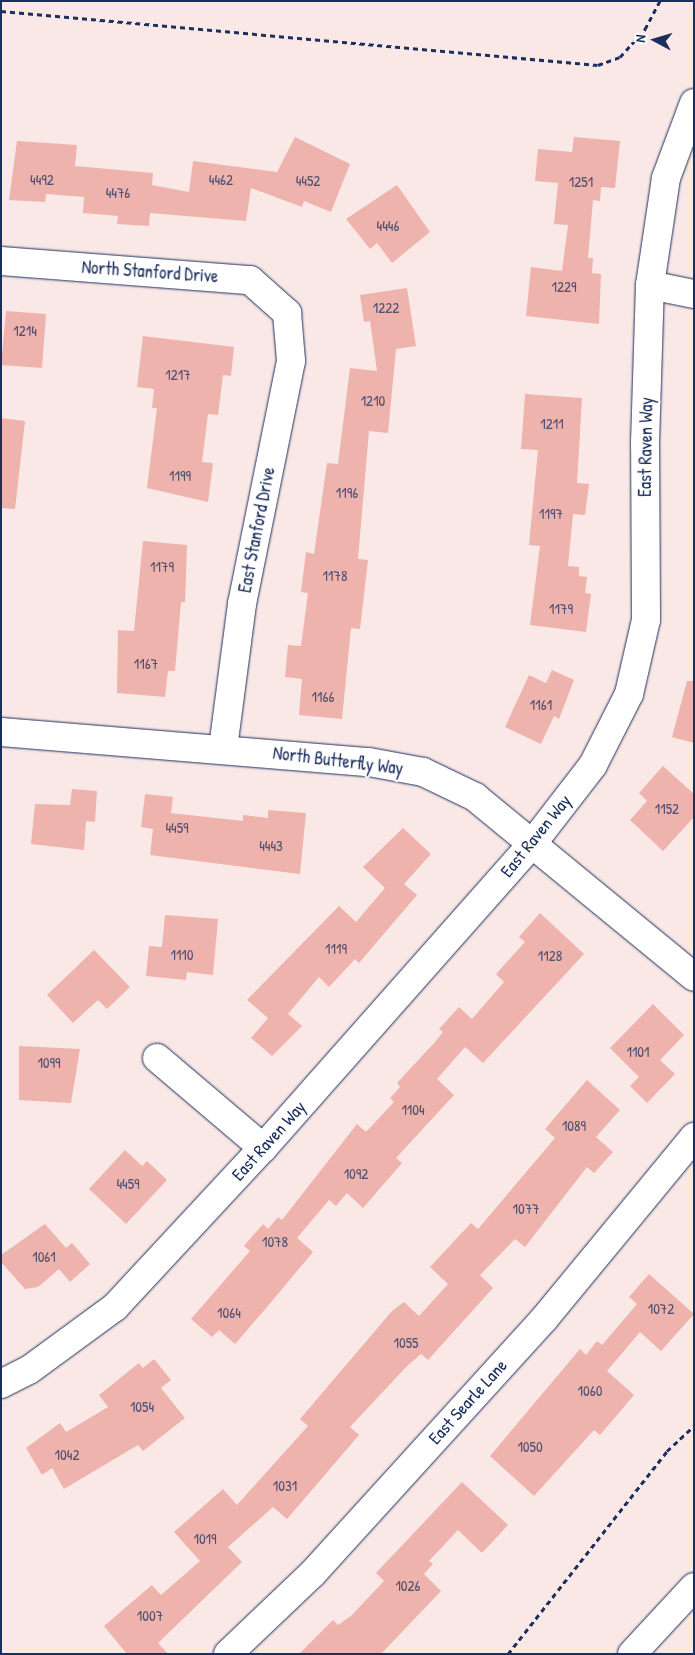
<!DOCTYPE html>
<style>
body{margin:0}
#map{position:relative;width:695px;height:1655px;overflow:hidden;background:#fae8e6;font-family:"Patrick Hand",sans-serif}
div>[style]{position:absolute}
.building>*{inset:0;background:#eeb3ac}
.path>*{height:3px;margin-top:-1.5px;transform-origin:0;background:repeating-linear-gradient(90deg,#1b2f5e 0 5px,transparent 0 9px)}
.roads{filter:drop-shadow(0 0 1px #1b2f5e) drop-shadow(0 0 1px #1b2f5e)}
.minor>*{height:28px;margin:-14px;padding:0 14px;transform-origin:14px;border-radius:14px;background:#fff}
.primary>*{height:28px;margin:-14px;padding:0 14px;transform-origin:14px;border-radius:14px;background:#fff}
span{translate:-50% -50%;white-space:nowrap;text-align:center;line-height:1.15;-webkit-text-stroke:4px #fff;paint-order:stroke}
.number-label{font-size:15px;color:#505072}
.number-label span{-webkit-text-stroke-width:0}
.street-label{font-size:18px;color:#1b2f5e}
.frame{position:absolute;inset:0;border:2px solid #1b2f5e;pointer-events:none}
.north{position:absolute;left:630px;top:15px;width:50px;height:50px;-webkit-text-stroke:4px #fff;paint-order:stroke;rotate:276deg;font-size:14px;font-weight:700;line-height:20px;text-align:center;color:#1b2f5e}
.north::after{content:'';display:block;margin:auto;width:18px;height:22px;background:#1b2f5e;clip-path:polygon(50% 0,100% 100%,50% 72%,0 100%)}
</style>
<div id="map">
<div class="building">
<i style="clip-path:polygon(295px 137px,350px 164px,331px 212px,304px 201px,302px 207px,251px 188px,246px 221px,150px 213px,149px 226px,117px 224px,118px 216px,83px 213px,84px 197px,46px 194px,45px 202px,9px 200px,17px 141px,77px 145px,75px 166px,153px 173px,152px 185px,189px 192px,193px 161px,277px 172px)"></i>
<i style="clip-path:polygon(574px 137px,620px 141px,615px 188px,601px 187px,600px 201px,593px 200px,588px 258px,593px 258px,592px 273px,601px 274px,599px 324px,526px 316px,531px 267px,562px 271px,568px 225px,554px 224px,558px 183px,535px 181px,538px 149px,572px 152px)"></i>
<i style="clip-path:polygon(397px 185px,430px 232px,392px 263px,377px 243px,370px 249px,346px 219px)"></i>
<i style="clip-path:polygon(407px 288px,416px 346px,396px 349px,388px 433px,369px 431px,358px 559px,368px 560px,360px 629px,351px 628px,342px 719px,299px 715px,302px 679px,285px 677px,288px 645px,301px 646px,308px 593px,301px 592px,306px 552px,314px 554px,327px 463px,338px 464px,350px 368px,377px 371px,370px 321px,364px 322px,360px 295px)"></i>
<i style="clip-path:polygon(6px 311px,46px 314px,42px 368px,1px 365px)"></i>
<i style="clip-path:polygon(143px 336px,234px 347px,231px 376px,223px 375px,218px 415px,208px 414px,202px 462px,213px 463px,208px 502px,147px 488px,157px 408px,152px 408px,154px 389px,137px 387px)"></i>
<i style="clip-path:polygon(525px 394px,582px 398px,577px 483px,589px 484px,585px 515px,573px 514px,568px 566px,579px 567px,579px 576px,587px 577px,585px 593px,591px 594px,586px 632px,530px 625px,540px 546px,529px 545px,538px 450px,521px 449px)"></i>
<i style="clip-path:polygon(1px 418px,25px 421px,15px 509px,1px 508px)"></i>
<i style="clip-path:polygon(143px 541px,187px 545px,185px 602px,181px 602px,175px 671px,168px 671px,165px 697px,117px 693px,118px 630px,134px 631px)"></i>
<i style="clip-path:polygon(552px 670px,574px 680px,559px 719px,554px 716px,541px 744px,505px 727px,529px 675px,546px 683px)"></i>
<i style="clip-path:polygon(687px 681px,694px 681px,694px 743px,672px 737px)"></i>
<i style="clip-path:polygon(663px 766px,694px 794px,694px 817px,663px 851px,630px 820px,647px 801px,639px 793px)"></i>
<i style="clip-path:polygon(72px 789px,97px 791px,95px 822px,86px 821px,84px 850px,31px 844px,35px 804px,70px 805px)"></i>
<i style="clip-path:polygon(145px 794px,173px 797px,171px 813px,243px 821px,243px 815px,268px 818px,268px 810px,306px 813px,300px 874px,150px 855px,153px 829px,141px 827px)"></i>
<i style="clip-path:polygon(403px 828px,431px 854px,404px 884px,417px 895px,359px 963px,355px 959px,329px 987px,319px 977px,288px 1014px,302px 1026px,272px 1056px,251px 1038px,268px 1018px,247px 1000px,339px 906px,356px 922px,385px 888px,363px 867px)"></i>
<i style="clip-path:polygon(540px 913px,584px 954px,483px 1063px,465px 1047px,437px 1079px,454px 1095px,396px 1158px,402px 1163px,363px 1208px,347px 1193px,336px 1206px,329px 1200px,297px 1238px,313px 1252px,267px 1307px,235px 1344px,219px 1330px,212px 1337px,191px 1319px,250px 1251px,244px 1246px,263px 1224px,268px 1229px,278px 1217px,282px 1220px,357px 1124px,366px 1132px,394px 1102px,390px 1098px,400px 1087px,397px 1083px,435px 1042px,443px 1032px,439px 1029px,459px 1007px,472px 1019px,504px 982px,496px 974px,525px 942px,519px 937px)"></i>
<i style="clip-path:polygon(165px 915px,218px 919px,213px 975px,187px 972px,186px 980px,146px 976px,149px 946px,162px 947px)"></i>
<i style="clip-path:polygon(94px 950px,130px 987px,107px 1009px,98px 1000px,73px 1023px,47px 995px)"></i>
<i style="clip-path:polygon(653px 1004px,684px 1035px,660px 1060px,675px 1074px,647px 1103px,630px 1086px,639px 1077px,610px 1048px)"></i>
<i style="clip-path:polygon(19px 1046px,80px 1049px,71px 1103px,19px 1100px)"></i>
<i style="clip-path:polygon(587px 1080px,620px 1110px,596px 1137px,613px 1152px,594px 1173px,587px 1167px,525px 1247px,515px 1239px,480px 1275px,493px 1288px,428px 1360px,421px 1354px,407px 1366px,350px 1427px,359px 1435px,287px 1519px,273px 1507px,228px 1547px,242px 1562px,158px 1643px,168px 1654px,127px 1654px,104px 1626px,152px 1585px,161px 1595px,200px 1561px,174px 1532px,223px 1489px,237px 1505px,308px 1426px,300px 1419px,392px 1311px,404px 1302px,419px 1316px,448px 1284px,430px 1267px,471px 1223px,478px 1229px,555px 1138px,545px 1129px)"></i>
<i style="clip-path:polygon(125px 1150px,142px 1166px,147px 1161px,167px 1180px,126px 1224px,89px 1189px)"></i>
<i style="clip-path:polygon(45px 1224px,66px 1248px,72px 1243px,90px 1264px,70px 1282px,59px 1269px,38px 1287px,25px 1289px,1px 1262px,1px 1255px)"></i>
<i style="clip-path:polygon(649px 1274px,694px 1314px,661px 1351px,640px 1332px,607px 1371px,634px 1395px,600px 1435px,594px 1430px,534px 1496px,490px 1456px,580px 1349px,586px 1355px,597px 1341px,602px 1345px,637px 1304px,629px 1297px)"></i>
<i style="clip-path:polygon(154px 1359px,171px 1380px,161px 1388px,185px 1418px,143px 1451px,138px 1445px,64px 1489px,52px 1468px,42px 1475px,26px 1448px,60px 1423px,66px 1432px,108px 1407px,99px 1395px,139px 1363px,143px 1368px)"></i>
<i style="clip-path:polygon(462px 1482px,508px 1525px,482px 1553px,458px 1530px,429px 1561px,433px 1564px,424px 1574px,441px 1591px,381px 1654px,299px 1654px,333px 1620px,338px 1625px,351px 1616px,384px 1581px,376px 1573px)"></i>
</div>
<div class="path">
<i style="left:1px;top:11px;width:599px;rotate:5.17deg"></i>
<i style="left:598px;top:65px;width:23px;rotate:-20deg"></i>
<i style="left:620px;top:57px;width:38px;rotate:-48deg"></i>
<i style="left:645px;top:29px;width:32px;rotate:-62deg"></i>
<i style="left:508px;top:1654px;width:258px;rotate:-51.9deg"></i>
<i style="left:667px;top:1451px;width:37px;rotate:-43deg"></i>
</div>
<div class="roads">
<div class="minor">
<i style="left:1px;top:261px;width:250px;rotate:4.4deg"></i>
<i style="left:250px;top:280px;width:50px;rotate:41.7deg"></i>
<i style="left:287px;top:313px;width:48px;rotate:85.2deg"></i>
<i style="left:291px;top:361px;width:248px;rotate:101.4deg"></i>
<i style="left:242px;top:604px;width:146px;rotate:97.5deg"></i>
<i style="left:650px;top:285px;width:45px;rotate:11.6deg"></i>
<i style="left:1px;top:732px;width:369px;rotate:4.7deg"></i>
<i style="left:369px;top:762px;width:55px;rotate:10.5deg"></i>
<i style="left:423px;top:772px;width:58px;rotate:25.7deg"></i>
<i style="left:475px;top:797px;width:283px;rotate:39.4deg"></i>
<i style="left:157px;top:1058px;width:139px;rotate:40.3deg"></i>
<i style="left:1px;top:1384px;width:31px;rotate:-27deg"></i>
<i style="left:29px;top:1370px;width:107px;rotate:-36.2deg"></i>
<i style="left:115px;top:1307px;width:217px;rotate:-47.1deg"></i>
<i style="left:263px;top:1148px;width:406px;rotate:-48.5deg"></i>
<i style="left:532px;top:844px;width:100px;rotate:-52.3deg"></i>
<i style="left:593px;top:765px;width:80px;rotate:-63.1deg"></i>
<i style="left:629px;top:694px;width:76px;rotate:-77.1deg"></i>
<i style="left:646px;top:620px;width:177px;rotate:-90.3deg"></i>
<i style="left:645px;top:443px;width:158px;rotate:-88.2deg"></i>
<i style="left:650px;top:285px;width:108px;rotate:-81.5deg"></i>
<i style="left:666px;top:178px;width:80px;rotate:-69.5deg"></i>
<i style="left:228px;top:1654px;width:117px;rotate:-43.6deg"></i>
<i style="left:313px;top:1573px;width:343px;rotate:-47.7deg"></i>
<i style="left:544px;top:1319px;width:236px;rotate:-50.5deg"></i>
</div>
<div class="primary">
<i style="left:632px;top:1654px;width:91px;rotate:-47.2deg"></i>
</div>
</div>
<div class="number-label">
<span style="left:42px;top:180px">4492</span>
<span style="left:221px;top:180px">4462</span>
<span style="left:308px;top:181px">4452</span>
<span style="left:581px;top:182px">1251</span>
<span style="left:118px;top:193px">4476</span>
<span style="left:388px;top:226px">4446</span>
<span style="left:564px;top:287px">1229</span>
<span style="left:386px;top:308px">1222</span>
<span style="left:25px;top:331px">1214</span>
<span style="left:178px;top:375px">1217</span>
<span style="left:373px;top:401px">1210</span>
<span style="left:552px;top:424px">1211</span>
<span style="left:180px;top:476px">1199</span>
<span style="left:347px;top:493px">1196</span>
<span style="left:551px;top:514px">1197</span>
<span style="left:162px;top:567px">1179</span>
<span style="left:335px;top:576px">1178</span>
<span style="left:561px;top:609px">1179</span>
<span style="left:146px;top:664px">1167</span>
<span style="left:323px;top:697px">1166</span>
<span style="left:541px;top:705px">1161</span>
<span style="left:667px;top:809px">1152</span>
<span style="left:177px;top:828px">4459</span>
<span style="left:271px;top:846px">4443</span>
<span style="left:336px;top:949px">1119</span>
<span style="left:182px;top:955px">1110</span>
<span style="left:550px;top:956px">1128</span>
<span style="left:638px;top:1052px">1101</span>
<span style="left:49px;top:1063px">1099</span>
<span style="left:413px;top:1110px">1104</span>
<span style="left:574px;top:1126px">1089</span>
<span style="left:356px;top:1174px">1092</span>
<span style="left:128px;top:1184px">4459</span>
<span style="left:526px;top:1209px">1077</span>
<span style="left:275px;top:1242px">1078</span>
<span style="left:44px;top:1257px">1061</span>
<span style="left:661px;top:1309px">1072</span>
<span style="left:229px;top:1313px">1064</span>
<span style="left:406px;top:1343px">1055</span>
<span style="left:590px;top:1391px">1060</span>
<span style="left:142px;top:1407px">1054</span>
<span style="left:530px;top:1447px">1050</span>
<span style="left:67px;top:1455px">1042</span>
<span style="left:285px;top:1486px">1031</span>
<span style="left:205px;top:1539px">1019</span>
<span style="left:408px;top:1586px">1026</span>
<span style="left:150px;top:1616px">1007</span>
</div>
<div class="street-label">
<span style="left:150px;top:272px;rotate:4deg">North Stanford Drive</span>
<span style="left:646px;top:447px;rotate:-89deg">East Raven Way</span>
<span style="left:257px;top:530px;rotate:-79deg">East Stanford Drive</span>
<span style="left:338px;top:761px;rotate:7deg">North Butterfly Way</span>
<span style="left:536px;top:836px;rotate:-51deg">East Raven Way</span>
<span style="left:269px;top:1141px;rotate:-48deg">East Raven Way</span>
<span style="left:468px;top:1402px;rotate:-48deg">East Searle Lane</span>
</div>
<div class="frame"></div>
<div class="north">N</div>
</div>
